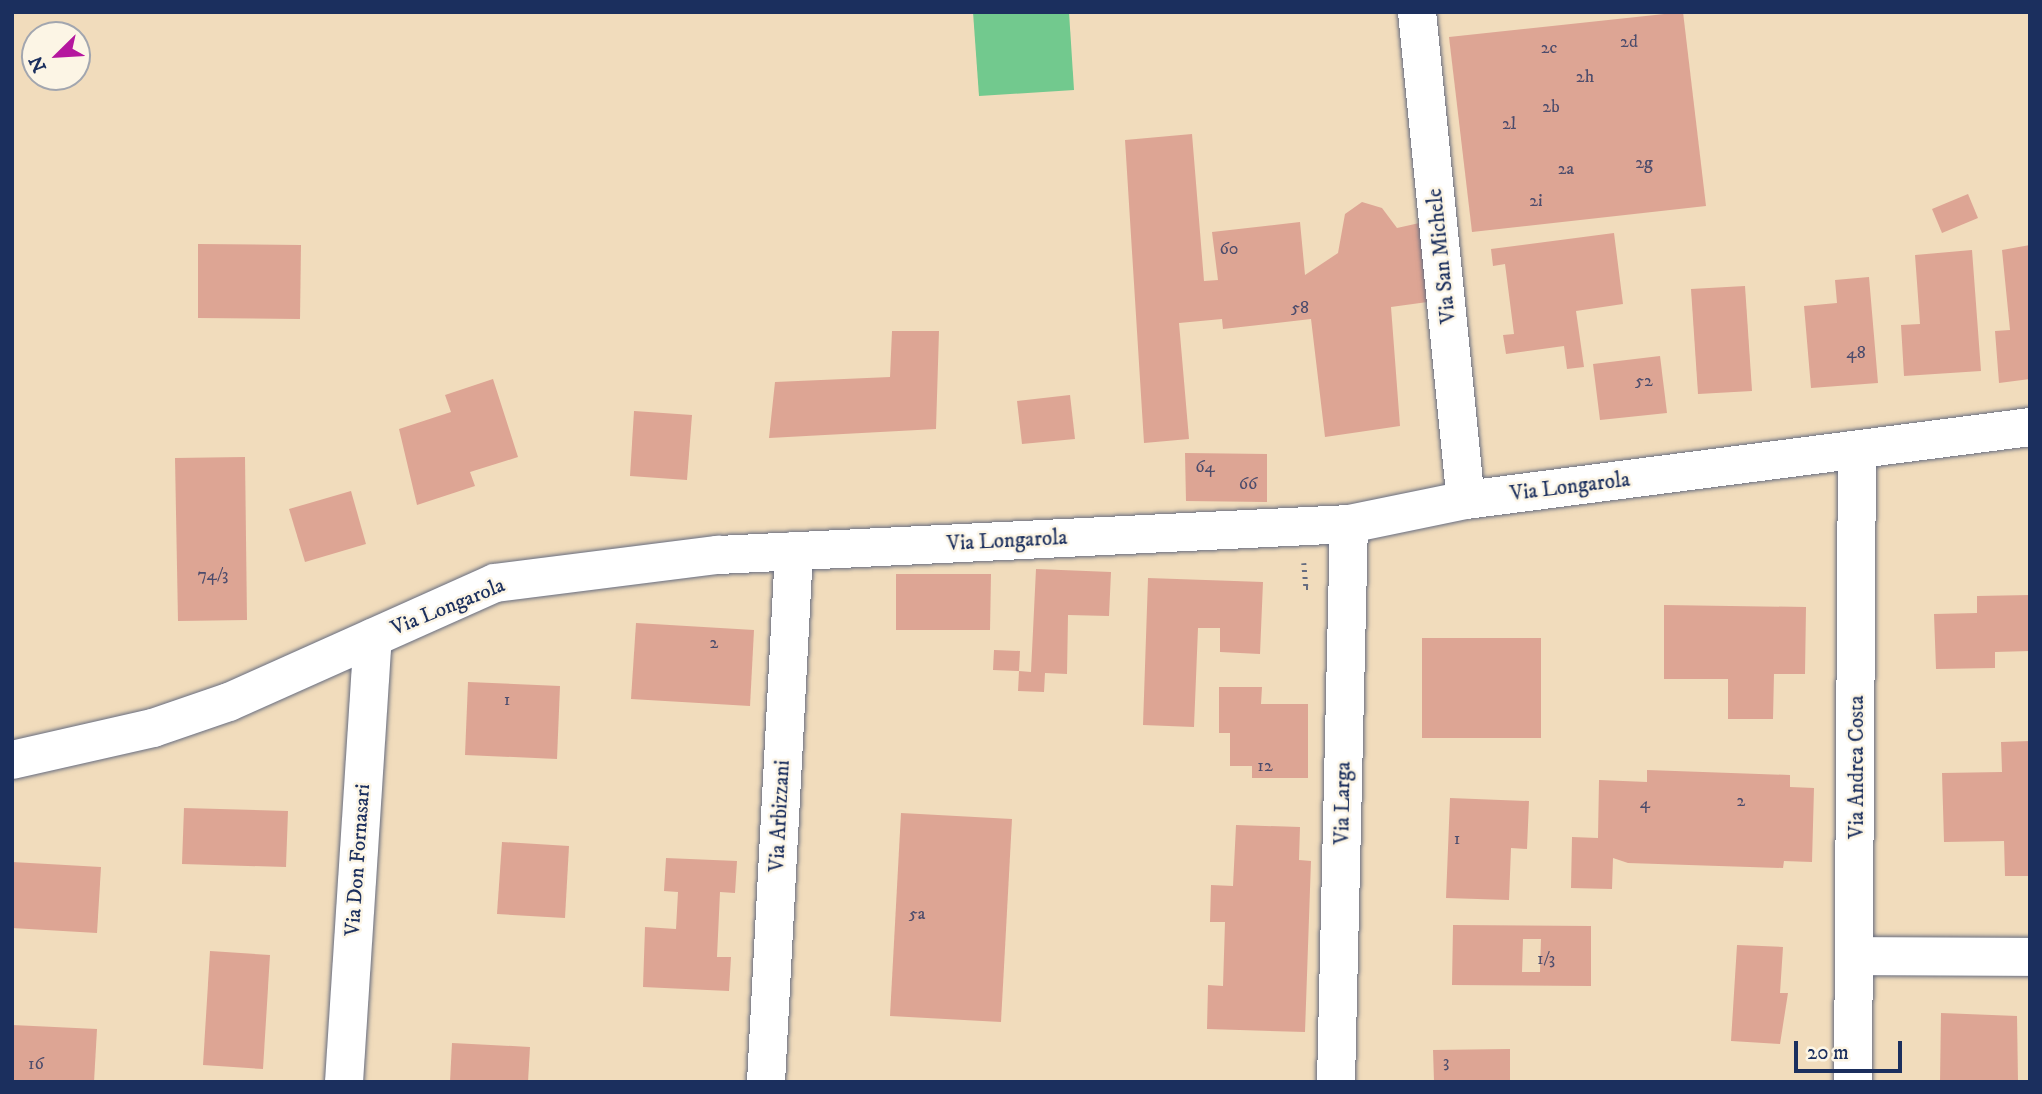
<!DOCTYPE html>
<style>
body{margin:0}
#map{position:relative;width:2042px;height:1094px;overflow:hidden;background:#f1dcbc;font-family:"IM FELL DW Pica",serif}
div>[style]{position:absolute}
.green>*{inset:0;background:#72c98e}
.building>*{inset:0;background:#dda594}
.path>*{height:4.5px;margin-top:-2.25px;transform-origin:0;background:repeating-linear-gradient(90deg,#666c7f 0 2px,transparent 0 7px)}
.roads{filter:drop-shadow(0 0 2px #666c7f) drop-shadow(0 0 2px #666c7f)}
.minor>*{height:38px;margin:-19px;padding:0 19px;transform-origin:19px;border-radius:19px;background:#fff}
span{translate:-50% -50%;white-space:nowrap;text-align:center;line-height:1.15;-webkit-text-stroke:5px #fcf5e5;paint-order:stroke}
.number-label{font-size:18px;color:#4c4c6c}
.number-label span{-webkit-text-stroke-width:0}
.street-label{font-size:21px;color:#1b2f5e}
.frame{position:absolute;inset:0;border:14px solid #1b2f5e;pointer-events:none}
.north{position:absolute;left:21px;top:21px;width:70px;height:70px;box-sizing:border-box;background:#fcf5e5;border:2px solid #a2a6af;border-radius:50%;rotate:246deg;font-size:19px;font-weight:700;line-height:28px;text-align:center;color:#1b2f5e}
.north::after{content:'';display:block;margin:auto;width:24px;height:32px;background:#b5179e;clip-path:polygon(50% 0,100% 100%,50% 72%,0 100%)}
.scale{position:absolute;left:1794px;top:1041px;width:108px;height:32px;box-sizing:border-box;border:4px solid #1b2f5e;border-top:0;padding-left:9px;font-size:21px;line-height:24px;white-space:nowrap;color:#1b2f5e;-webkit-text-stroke:5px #fcf5e5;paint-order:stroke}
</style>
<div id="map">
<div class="green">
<i style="clip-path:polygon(973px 12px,1069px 12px,1074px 90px,979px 96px)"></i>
</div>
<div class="building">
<i style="clip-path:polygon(1683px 12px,1706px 206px,1472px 232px,1449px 37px)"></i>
<i style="clip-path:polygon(1192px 134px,1204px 281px,1218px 280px,1212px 232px,1300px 222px,1305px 275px,1338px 253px,1345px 214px,1362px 202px,1382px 208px,1397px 228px,1433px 220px,1442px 300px,1391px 307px,1400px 426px,1325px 437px,1311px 319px,1223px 329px,1222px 319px,1179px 323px,1189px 439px,1144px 443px,1125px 140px)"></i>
<i style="clip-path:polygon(1968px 194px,1978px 218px,1942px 233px,1932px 209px)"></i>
<i style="clip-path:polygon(1614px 233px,1623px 304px,1576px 311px,1584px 367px,1567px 369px,1564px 346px,1506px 354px,1503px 335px,1514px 334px,1505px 264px,1493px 266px,1491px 249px)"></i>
<i style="clip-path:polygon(198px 244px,301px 245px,300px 319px,198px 318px)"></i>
<i style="clip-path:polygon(2030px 245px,2030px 379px,1999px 383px,1995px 331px,2010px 330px,2002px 250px)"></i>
<i style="clip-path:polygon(1972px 250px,1981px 371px,1904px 376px,1901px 325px,1920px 324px,1915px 255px)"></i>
<i style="clip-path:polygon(1869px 277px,1878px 383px,1811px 388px,1804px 306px,1837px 303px,1835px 280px)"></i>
<i style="clip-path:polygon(1745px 286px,1752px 391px,1698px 394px,1691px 289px)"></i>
<i style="clip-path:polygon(892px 331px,939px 331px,936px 429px,769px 438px,775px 382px,890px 377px)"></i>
<i style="clip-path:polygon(1660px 356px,1667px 413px,1600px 420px,1593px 364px)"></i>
<i style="clip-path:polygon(493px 379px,518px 457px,470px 472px,475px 486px,417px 505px,399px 429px,451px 412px,445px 395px)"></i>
<i style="clip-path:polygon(1070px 395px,1075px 439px,1022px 444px,1017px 401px)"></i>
<i style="clip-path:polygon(634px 411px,692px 415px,687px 480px,630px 476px)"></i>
<i style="clip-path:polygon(1185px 453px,1267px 454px,1267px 502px,1186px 501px)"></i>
<i style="clip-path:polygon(245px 457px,247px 620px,178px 621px,175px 458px)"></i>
<i style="clip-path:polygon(351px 491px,366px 544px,305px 562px,289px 509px)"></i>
<i style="clip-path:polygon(1036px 569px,1111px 572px,1109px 616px,1068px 615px,1067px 674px,1045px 673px,1044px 692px,1018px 691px,1019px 671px,993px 670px,994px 650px,1020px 651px,1019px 671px,1031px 672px)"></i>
<i style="clip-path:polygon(896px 574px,991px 574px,990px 630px,896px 630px)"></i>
<i style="clip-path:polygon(1148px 578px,1263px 582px,1260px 654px,1220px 652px,1220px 628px,1198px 628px,1194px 727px,1143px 725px)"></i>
<i style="clip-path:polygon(2030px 595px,2030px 651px,1995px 652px,1995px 668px,1936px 669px,1934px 614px,1977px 613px,1977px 596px)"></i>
<i style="clip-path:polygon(1664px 605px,1806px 607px,1805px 674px,1774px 674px,1773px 719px,1728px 719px,1728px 679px,1664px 679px)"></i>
<i style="clip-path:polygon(636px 623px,754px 630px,750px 706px,631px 699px)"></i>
<i style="clip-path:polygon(1422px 638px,1541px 638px,1541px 738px,1422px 738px)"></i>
<i style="clip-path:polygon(468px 682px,560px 686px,557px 759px,465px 755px)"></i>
<i style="clip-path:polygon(1219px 687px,1262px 687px,1261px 704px,1308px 704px,1308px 778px,1252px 778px,1252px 766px,1230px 766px,1230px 733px,1219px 733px)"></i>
<i style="clip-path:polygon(2030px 741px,2030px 876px,2005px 876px,2004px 841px,1944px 842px,1942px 773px,2002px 772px,2001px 742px)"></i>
<i style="clip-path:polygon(1647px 770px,1790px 775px,1790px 787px,1814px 788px,1812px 862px,1784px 861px,1783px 868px,1628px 863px,1613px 858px,1612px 889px,1571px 888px,1572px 837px,1598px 838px,1599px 780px,1647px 782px)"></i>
<i style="clip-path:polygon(1450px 798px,1529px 801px,1527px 849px,1511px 848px,1509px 900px,1446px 898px)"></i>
<i style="clip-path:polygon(184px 808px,288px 811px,286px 867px,182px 864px)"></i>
<i style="clip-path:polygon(901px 813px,1012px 819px,1001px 1022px,890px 1016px)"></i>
<i style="clip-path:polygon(1236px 825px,1300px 827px,1299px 860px,1311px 861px,1305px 1032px,1207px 1029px,1208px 985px,1223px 986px,1225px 922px,1210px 922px,1211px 885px,1233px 886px)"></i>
<i style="clip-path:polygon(502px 842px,569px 846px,565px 918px,497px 914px)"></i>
<i style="clip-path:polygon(666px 858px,737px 861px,735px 893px,720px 892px,717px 957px,731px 957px,729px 991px,643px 987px,645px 927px,676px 929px,678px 892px,664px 891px)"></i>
<i style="clip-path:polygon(12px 862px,101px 867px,97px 933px,12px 928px)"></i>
<i style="clip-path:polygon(evenodd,1453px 925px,1591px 926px,1591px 986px,1452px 985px,1453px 925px,1523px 939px,1541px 939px,1540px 972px,1522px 972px,1523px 939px)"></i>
<i style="clip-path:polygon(1737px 945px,1783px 947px,1780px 993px,1788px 993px,1780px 1044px,1731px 1041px)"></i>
<i style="clip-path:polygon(210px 951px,270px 955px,263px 1069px,203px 1065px)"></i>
<i style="clip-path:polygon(1941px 1013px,2017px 1016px,2018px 1082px,1940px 1082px)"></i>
<i style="clip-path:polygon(12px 1025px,97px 1029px,94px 1082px,12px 1082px)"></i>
<i style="clip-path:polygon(452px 1043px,530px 1047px,528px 1082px,450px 1082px)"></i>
<i style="clip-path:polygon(1510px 1049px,1510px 1082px,1434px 1082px,1433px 1050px)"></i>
</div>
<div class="path">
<i style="left:1304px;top:563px;width:25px;rotate:85deg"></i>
<i style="left:1306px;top:588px;width:4px"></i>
</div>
<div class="roads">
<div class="minor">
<i style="left:1417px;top:12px;width:490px;rotate:84.3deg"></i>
<i style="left:12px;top:760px;width:145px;rotate:-12.8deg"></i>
<i style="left:153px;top:728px;width:80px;rotate:-18.9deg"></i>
<i style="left:229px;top:702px;width:291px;rotate:-24.1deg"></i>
<i style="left:495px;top:583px;width:225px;rotate:-7.2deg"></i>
<i style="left:718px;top:555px;width:632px;rotate:-2.81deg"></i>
<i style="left:1349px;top:524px;width:119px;rotate:-11.6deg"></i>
<i style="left:1466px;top:500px;width:569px;rotate:-7.37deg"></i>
<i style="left:1856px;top:956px;width:174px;rotate:0.3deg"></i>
<i style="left:344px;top:1082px;width:445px;rotate:-86.3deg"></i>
<i style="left:766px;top:1082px;width:532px;rotate:-86.98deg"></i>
<i style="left:1336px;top:1082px;width:558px;rotate:-88.67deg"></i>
<i style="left:1853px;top:1082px;width:629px;rotate:-89.64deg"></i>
</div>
</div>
<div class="number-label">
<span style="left:1629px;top:42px">2d</span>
<span style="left:1549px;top:48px">2c</span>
<span style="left:1585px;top:77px">2h</span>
<span style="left:1551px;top:107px">2b</span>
<span style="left:1509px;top:124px">2l</span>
<span style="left:1644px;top:163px">2g</span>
<span style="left:1566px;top:169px">2a</span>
<span style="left:1536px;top:201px">2i</span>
<span style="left:1229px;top:249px">60</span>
<span style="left:1300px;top:308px">58</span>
<span style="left:1856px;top:353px">48</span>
<span style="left:1644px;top:381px">52</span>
<span style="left:1205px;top:467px">64</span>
<span style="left:1248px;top:484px">66</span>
<span style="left:213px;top:575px">74/3</span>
<span style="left:714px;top:643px">2</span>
<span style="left:507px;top:700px">1</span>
<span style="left:1265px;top:766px">12</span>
<span style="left:1741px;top:801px">2</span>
<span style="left:1645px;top:803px">4</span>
<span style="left:1457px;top:839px">1</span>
<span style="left:917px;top:914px">5a</span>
<span style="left:1546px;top:959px">1/3</span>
<span style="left:1446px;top:1062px">3</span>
<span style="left:36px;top:1064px">16</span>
</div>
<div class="street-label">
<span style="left:1442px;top:256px;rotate:-96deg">Via San Michele</span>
<span style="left:1570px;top:487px;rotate:-7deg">Via Longarola</span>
<span style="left:1007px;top:541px;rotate:-3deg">Via Longarola</span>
<span style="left:448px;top:607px;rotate:-22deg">Via Longarola</span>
<span style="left:1857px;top:767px;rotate:-90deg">Via Andrea Costa</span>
<span style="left:1343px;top:803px;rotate:-89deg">Via Larga</span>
<span style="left:780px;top:816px;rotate:-87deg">Via Arbizzani</span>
<span style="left:358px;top:860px;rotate:-86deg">Via Don Fornasari</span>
</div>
<div class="frame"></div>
<div class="north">N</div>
<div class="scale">20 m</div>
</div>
